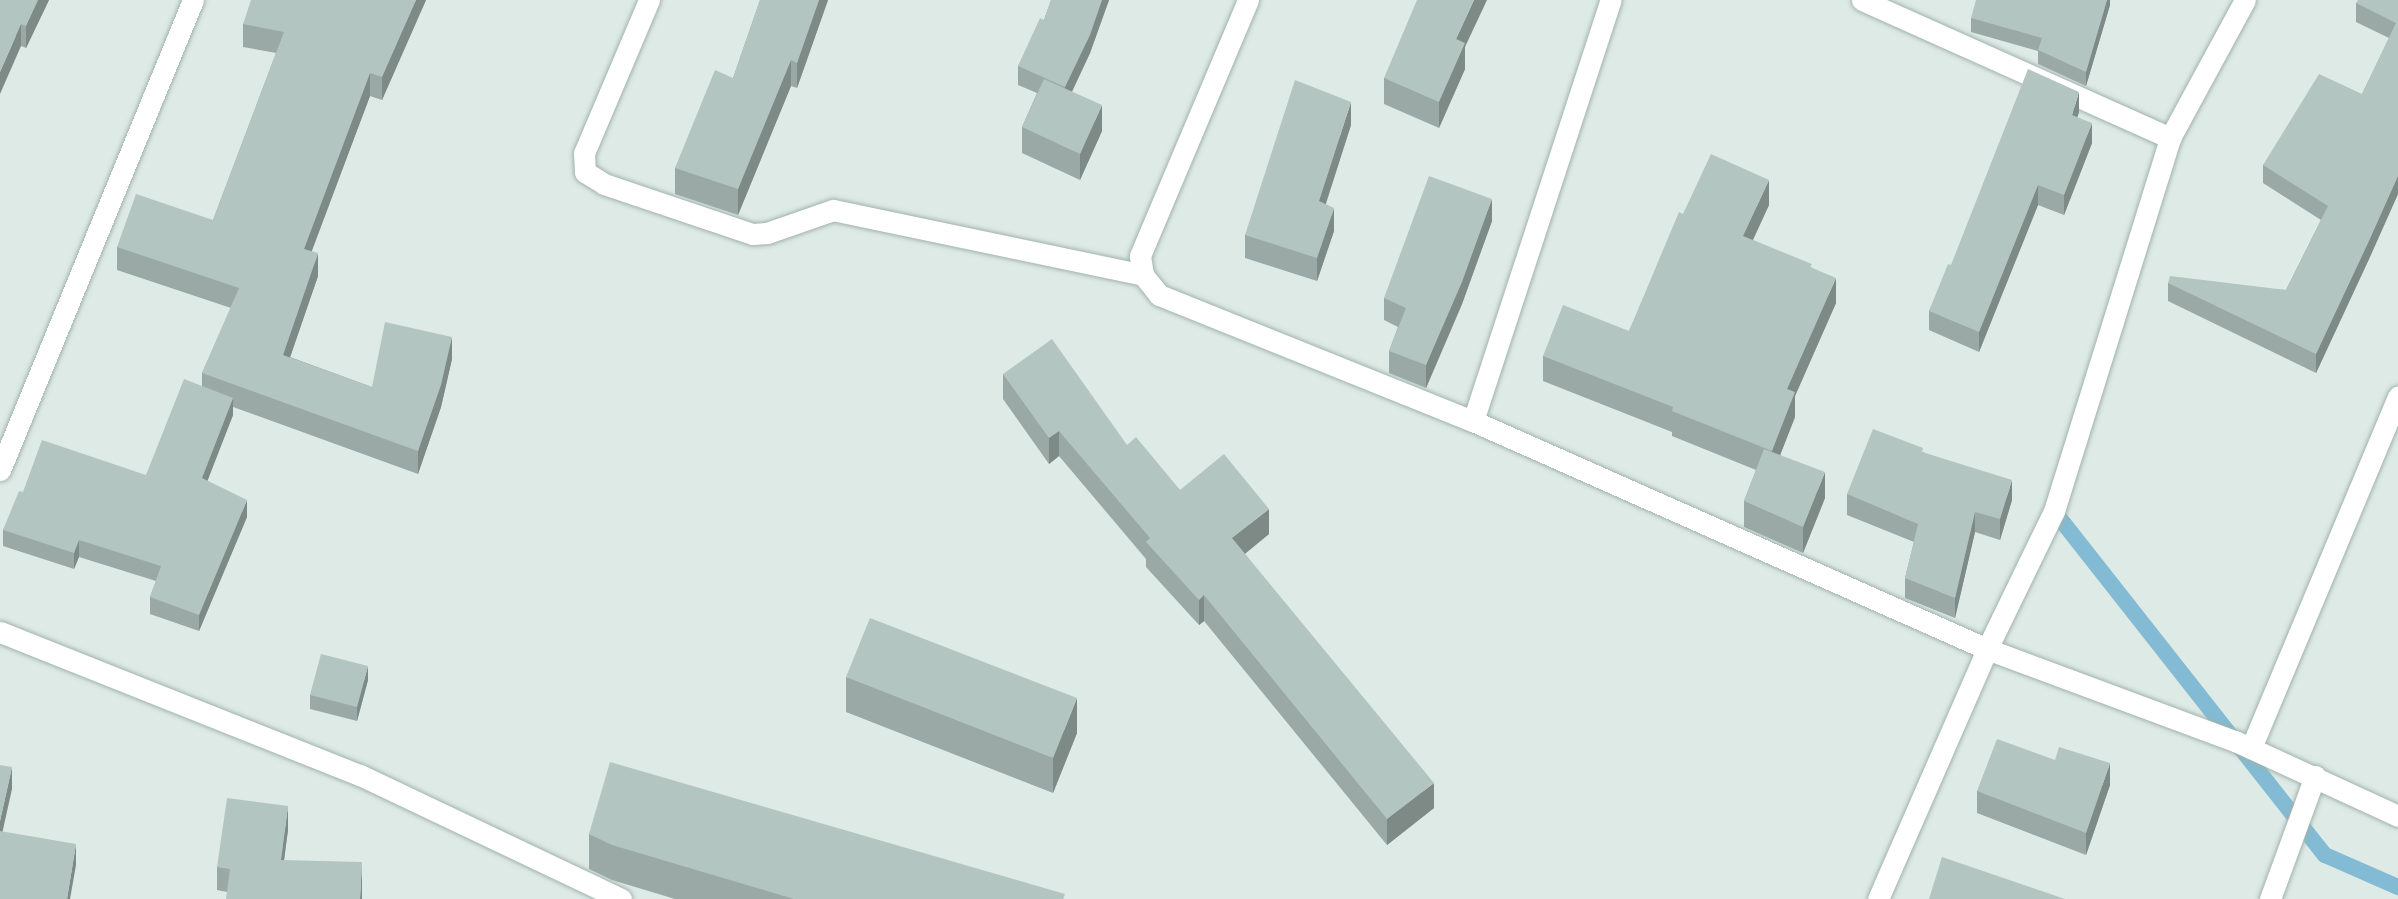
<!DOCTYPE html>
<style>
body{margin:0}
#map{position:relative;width:2398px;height:899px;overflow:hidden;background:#deeae6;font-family:Ubuntu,sans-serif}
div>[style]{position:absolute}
.stream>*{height:16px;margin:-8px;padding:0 8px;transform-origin:8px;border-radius:8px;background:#82bbd3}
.roads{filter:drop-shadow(0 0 2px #a1b2ae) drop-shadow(0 0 2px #a1b2ae)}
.minor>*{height:21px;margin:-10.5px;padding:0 10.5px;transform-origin:10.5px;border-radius:10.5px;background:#fff}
.wall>*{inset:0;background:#9aa9a5}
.shaded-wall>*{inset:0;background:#7d8a86}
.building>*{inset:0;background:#b3c5c0}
span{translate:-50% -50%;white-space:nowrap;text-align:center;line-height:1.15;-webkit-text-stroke:5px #eef7f4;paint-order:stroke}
</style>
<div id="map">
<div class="stream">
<i style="left:2056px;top:505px;width:6px;rotate:108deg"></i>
<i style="left:2054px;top:511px;width:438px;rotate:51.8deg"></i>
<i style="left:2325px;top:855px;width:80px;rotate:23.7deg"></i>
</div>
<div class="roads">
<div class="minor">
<i style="left:649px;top:0;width:166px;rotate:113deg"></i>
<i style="left:584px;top:153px;width:19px;rotate:87deg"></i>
<i style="left:585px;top:172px;width:22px;rotate:32deg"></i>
<i style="left:604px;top:184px;width:157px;rotate:18.6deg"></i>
<i style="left:753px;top:234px;width:14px;rotate:-4deg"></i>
<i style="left:767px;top:233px;width:70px;rotate:-19.2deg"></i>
<i style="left:833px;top:210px;width:317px;rotate:11.8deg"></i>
<i style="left:1248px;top:0;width:278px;rotate:112.9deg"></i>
<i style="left:1140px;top:256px;width:19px;rotate:81deg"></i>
<i style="left:1143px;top:275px;width:26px;rotate:51deg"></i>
<i style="left:1159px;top:295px;width:338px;rotate:21.9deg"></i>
<i style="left:1473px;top:421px;width:562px;rotate:23.92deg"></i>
<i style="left:1987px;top:649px;width:265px;rotate:20.4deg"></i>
<i style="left:2235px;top:741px;width:179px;rotate:24.7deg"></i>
<i style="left:1862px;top:0;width:338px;rotate:24.1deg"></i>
<i style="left:1473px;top:421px;width:443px;rotate:-71.9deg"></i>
<i style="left:0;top:470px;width:508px;rotate:-67.68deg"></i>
<i style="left:0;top:632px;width:387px;rotate:21.7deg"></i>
<i style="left:360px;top:775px;width:289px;rotate:25.4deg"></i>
<i style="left:2251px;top:748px;width:381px;rotate:-67.3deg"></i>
<i style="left:1878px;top:899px;width:273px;rotate:-66.4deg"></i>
<i style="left:1987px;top:649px;width:153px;rotate:-64.1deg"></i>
<i style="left:2054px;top:511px;width:391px;rotate:-72.7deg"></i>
<i style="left:2170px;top:138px;width:157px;rotate:-61.5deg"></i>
<i style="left:2270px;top:899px;width:131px;rotate:-69.9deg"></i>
</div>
</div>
<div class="wall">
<i style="clip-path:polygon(0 0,49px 0,26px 48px,21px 46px)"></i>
<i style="clip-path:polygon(426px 0,382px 100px,370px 96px,311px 251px,318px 276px,290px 357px,372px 387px,452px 359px,441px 407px,418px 474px,233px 407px,233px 415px,207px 481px,247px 517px,199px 631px,150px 614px,150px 597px,156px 581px,79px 557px,74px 569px,3px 546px,3px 530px,23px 492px,146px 475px,202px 386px,202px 373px,231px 308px,117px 270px,117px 247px,213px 220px,276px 53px,243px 47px,243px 24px)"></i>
<i style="clip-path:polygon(760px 0,828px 0,797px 88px,791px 86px,738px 215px,675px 194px,675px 168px,733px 78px)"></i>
<i style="clip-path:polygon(1051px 0,1109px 0,1090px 53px,1072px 92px,1102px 131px,1080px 180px,1022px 153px,1022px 127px,1037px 93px,1018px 85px,1018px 66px,1044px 20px)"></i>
<i style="clip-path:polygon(2110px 0,2110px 5px,2086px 86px,2038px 64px,2038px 51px,1971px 32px,1971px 18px)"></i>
<i style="clip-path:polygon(2398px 0,2398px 194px,2369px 259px,2316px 373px,2168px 301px,2168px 283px,2286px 290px,2321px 220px,2263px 183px,2263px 165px,2362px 94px,2389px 38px,2356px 22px,2356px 3px)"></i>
<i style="clip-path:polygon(1465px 47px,1465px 69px,1439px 128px,1384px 104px,1384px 78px)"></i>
<i style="clip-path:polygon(2079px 112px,2077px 117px,2092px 143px,2064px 215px,2038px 205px,1979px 352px,1929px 330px,1929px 311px,1951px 265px)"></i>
<i style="clip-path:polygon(1351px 125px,1326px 204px,1334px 231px,1317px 281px,1245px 258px,1245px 235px)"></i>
<i style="clip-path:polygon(1769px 205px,1753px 240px,1812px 268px,1836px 303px,1795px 396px,1795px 417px,1780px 455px,1825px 498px,1803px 553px,1744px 527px,1744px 501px,1756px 470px,1672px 436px,1672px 432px,1543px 381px,1543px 356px,1629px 331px,1683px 214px)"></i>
<i style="clip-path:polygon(1492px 221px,1462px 304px,1426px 388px,1389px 373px,1389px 351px,1398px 327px,1384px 320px,1384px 298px)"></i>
<i style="clip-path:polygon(1003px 374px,1127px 445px,1180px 490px,1269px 534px,1245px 554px,1434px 808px,1387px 845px,1204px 621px,1199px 625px,1146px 567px,1146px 559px,1059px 456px,1049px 464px,1003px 399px)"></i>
<i style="clip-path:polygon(1923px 452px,2012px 500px,2000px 540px,1975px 532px,1955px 618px,1905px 598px,1905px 578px,1914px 542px,1847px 515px,1847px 494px)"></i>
<i style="clip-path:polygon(846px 677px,1077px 733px,1053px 793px,846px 712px)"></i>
<i style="clip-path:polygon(368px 680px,357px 721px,310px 709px,310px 695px)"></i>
<i style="clip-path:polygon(2110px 785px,2086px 855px,1977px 813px,1977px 791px)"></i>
<i style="clip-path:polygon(288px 830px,284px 860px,362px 885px,227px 892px,217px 890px,217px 867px)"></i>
<i style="clip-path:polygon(589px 834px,1065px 899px,675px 899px,612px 880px,589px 869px)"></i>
</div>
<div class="shaded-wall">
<i style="clip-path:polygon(38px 0,49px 0,26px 48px,26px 26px)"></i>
<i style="clip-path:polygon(416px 0,426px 0,382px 100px,382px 77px)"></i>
<i style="clip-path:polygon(819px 0,828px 0,797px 88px,797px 63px)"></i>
<i style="clip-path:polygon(1102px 0,1109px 0,1090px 53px,1065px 106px,1065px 87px)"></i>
<i style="clip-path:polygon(1474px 0,1487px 0,1465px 47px,1465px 69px,1439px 128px,1439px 102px,1456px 39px)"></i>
<i style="clip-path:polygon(2107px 0,2110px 0,2110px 5px,2086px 86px,2086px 72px)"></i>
<i style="clip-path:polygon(21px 24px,21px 46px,0 94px,0 72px)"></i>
<i style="clip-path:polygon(791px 60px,791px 86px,738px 215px,738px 189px)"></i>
<i style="clip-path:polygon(370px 73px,370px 96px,304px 272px,304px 249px)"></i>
<i style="clip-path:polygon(2079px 92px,2079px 112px,2072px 135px,2072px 115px)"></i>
<i style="clip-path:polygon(1351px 102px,1351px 125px,1319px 224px,1319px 201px)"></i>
<i style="clip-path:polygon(1102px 105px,1102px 131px,1080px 180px,1080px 154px)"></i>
<i style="clip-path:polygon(2092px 123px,2092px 143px,2064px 215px,2064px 195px)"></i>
<i style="clip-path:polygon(2398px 176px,2398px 194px,2369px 259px,2316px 373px,2316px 354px)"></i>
<i style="clip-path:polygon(1769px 180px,1769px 205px,1743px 261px,1743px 236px)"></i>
<i style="clip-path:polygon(2038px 185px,2038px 205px,1979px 352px,1979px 332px)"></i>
<i style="clip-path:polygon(1492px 199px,1492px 221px,1462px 304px,1426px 388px,1426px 365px)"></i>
<i style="clip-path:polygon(1334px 208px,1334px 231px,1317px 281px,1317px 258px)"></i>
<i style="clip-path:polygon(318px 253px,318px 276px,283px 378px,283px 355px)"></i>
<i style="clip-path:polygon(1836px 278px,1836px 303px,1795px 396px,1795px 417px,1772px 476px,1772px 451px,1787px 389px)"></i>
<i style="clip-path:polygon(452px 337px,452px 359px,441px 407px,418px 474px,418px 451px)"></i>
<i style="clip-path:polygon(233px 398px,233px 415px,202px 495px,202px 478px)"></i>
<i style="clip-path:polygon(1059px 431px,1059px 456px,1049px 464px,1049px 438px)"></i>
<i style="clip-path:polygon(1825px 472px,1825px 498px,1803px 553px,1803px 527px)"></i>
<i style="clip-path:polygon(2012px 480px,2012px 500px,2000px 540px,2000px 519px)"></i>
<i style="clip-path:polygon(247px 500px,247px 517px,199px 631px,199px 615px)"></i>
<i style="clip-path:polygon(1269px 509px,1269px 534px,1232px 564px,1232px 538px)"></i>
<i style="clip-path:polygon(1975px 512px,1975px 532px,1955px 618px,1955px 598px)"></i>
<i style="clip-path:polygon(79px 540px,79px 557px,74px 569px,74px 553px)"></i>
<i style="clip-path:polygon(1204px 595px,1204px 621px,1199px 625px,1199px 600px)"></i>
<i style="clip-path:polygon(368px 666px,368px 680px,357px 721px,357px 707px)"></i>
<i style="clip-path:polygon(1077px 698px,1077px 733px,1053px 793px,1053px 758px)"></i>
<i style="clip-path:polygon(2110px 763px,2110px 785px,2086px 855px,2086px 833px)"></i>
<i style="clip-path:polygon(12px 767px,12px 789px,0 843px,0 821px)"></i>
<i style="clip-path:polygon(1434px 783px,1434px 808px,1387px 845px,1387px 819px)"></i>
<i style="clip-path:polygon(288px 806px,288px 830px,281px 883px,281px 860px)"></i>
<i style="clip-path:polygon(76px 844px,76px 865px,70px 899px,67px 899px)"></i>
<i style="clip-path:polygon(362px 862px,362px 899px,360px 899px)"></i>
</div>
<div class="building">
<i style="clip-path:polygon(0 0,38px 0,26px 26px,21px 24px,0 72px)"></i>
<i style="clip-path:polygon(251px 0,416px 0,382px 77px,370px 73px,304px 249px,318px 253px,283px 355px,372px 387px,385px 322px,452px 337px,441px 385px,418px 451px,202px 373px,239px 288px,117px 247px,136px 194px,213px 220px,284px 32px,243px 24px)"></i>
<i style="clip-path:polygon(760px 0,819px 0,797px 63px,791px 60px,738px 189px,675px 168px,715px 70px,733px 78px)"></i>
<i style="clip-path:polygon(1051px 0,1102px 0,1090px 35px,1065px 87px,1018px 66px,1040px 18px,1044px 20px)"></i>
<i style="clip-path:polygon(1417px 0,1474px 0,1456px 39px,1465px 43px,1439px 102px,1384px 78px)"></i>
<i style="clip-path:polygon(1976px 0,2107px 0,2086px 72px,2038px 50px,2042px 38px,1971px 18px)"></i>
<i style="clip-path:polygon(2358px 0,2398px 0,2398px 176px,2369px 241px,2316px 354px,2168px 283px,2170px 276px,2286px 290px,2328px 206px,2263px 165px,2319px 74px,2362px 94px,2396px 23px,2356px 3px)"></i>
<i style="clip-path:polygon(2028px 69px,2079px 92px,2072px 115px,2092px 123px,2064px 195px,2038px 185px,1979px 332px,1929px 311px,1948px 264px,1951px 265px)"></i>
<i style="clip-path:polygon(1044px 79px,1102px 105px,1080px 154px,1022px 127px)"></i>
<i style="clip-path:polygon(1295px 80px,1351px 102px,1319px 201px,1334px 208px,1317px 258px,1245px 235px)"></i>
<i style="clip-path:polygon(1711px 154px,1769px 180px,1743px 236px,1812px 264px,1810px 267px,1836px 278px,1787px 389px,1795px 392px,1772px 451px,1672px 411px,1673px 407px,1543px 356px,1563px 305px,1629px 331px,1679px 212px,1683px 214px)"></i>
<i style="clip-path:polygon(1429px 176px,1492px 199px,1462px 282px,1426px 365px,1389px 351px,1406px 308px,1384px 298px)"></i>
<i style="clip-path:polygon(1052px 339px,1127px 445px,1136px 437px,1180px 490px,1224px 454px,1269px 509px,1232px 538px,1434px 783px,1387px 819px,1204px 595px,1199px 600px,1146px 542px,1150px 538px,1059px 431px,1049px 438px,1003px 374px)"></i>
<i style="clip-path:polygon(184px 379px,233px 398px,202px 478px,247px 500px,199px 615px,150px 597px,161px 566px,79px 540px,74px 553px,3px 530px,19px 491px,23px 492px,42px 440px,146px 475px)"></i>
<i style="clip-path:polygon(1873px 429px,1923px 448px,1922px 452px,2012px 480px,2000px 519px,1975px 512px,1955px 598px,1905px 578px,1918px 524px,1847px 494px)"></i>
<i style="clip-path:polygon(1764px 449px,1825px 472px,1803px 527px,1744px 501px)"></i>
<i style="clip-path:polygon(870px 618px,1077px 698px,1053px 758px,846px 677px)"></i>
<i style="clip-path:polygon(321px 654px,368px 666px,357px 707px,310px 695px)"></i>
<i style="clip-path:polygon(1997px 739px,2055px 760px,2059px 747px,2110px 763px,2086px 833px,1977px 791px)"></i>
<i style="clip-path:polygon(610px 762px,1065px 894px,1063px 899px,794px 899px,612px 845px,589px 834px)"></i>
<i style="clip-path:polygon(0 765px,12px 767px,0 821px)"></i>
<i style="clip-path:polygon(227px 798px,288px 806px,281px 860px,362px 862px,360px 899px,226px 899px,230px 869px,217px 867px)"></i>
<i style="clip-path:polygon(0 831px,76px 844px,67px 899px,0 899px)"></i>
<i style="clip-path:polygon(1942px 857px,2065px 899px,1929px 899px)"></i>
</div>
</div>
